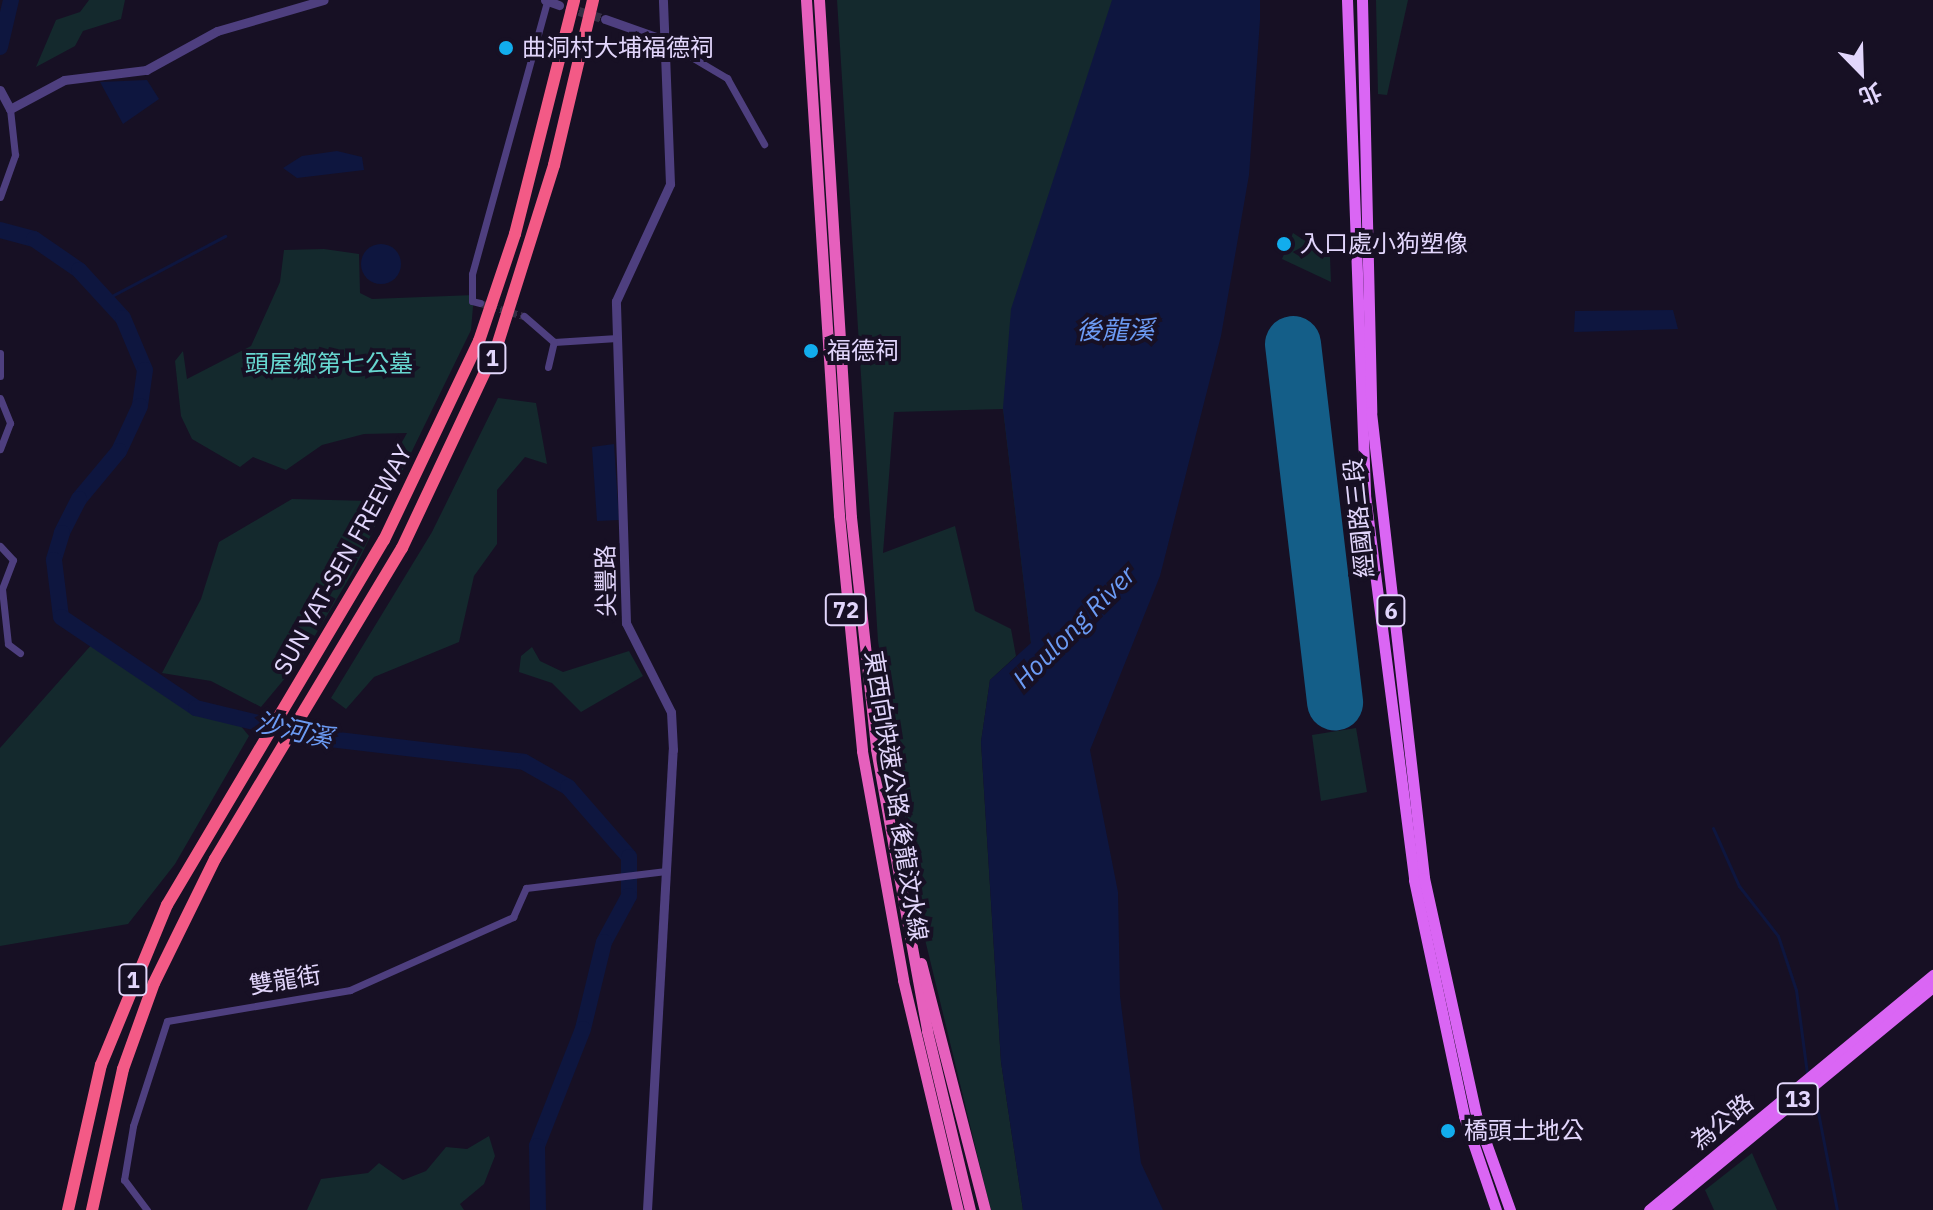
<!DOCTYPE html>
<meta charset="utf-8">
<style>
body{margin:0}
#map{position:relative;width:1933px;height:1210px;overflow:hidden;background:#171024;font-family:"IBM Plex Sans","Noto Sans TC",sans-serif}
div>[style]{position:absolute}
.green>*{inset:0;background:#14292d}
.water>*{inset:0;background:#0e163f}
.round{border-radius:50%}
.stream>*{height:3px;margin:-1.5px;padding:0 1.5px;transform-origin:1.5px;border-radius:1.5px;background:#0e163f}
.river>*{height:16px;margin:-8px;padding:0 8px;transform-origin:8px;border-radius:8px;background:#0e163f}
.runway>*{height:56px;margin:-28px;padding:0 28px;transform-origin:28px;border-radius:28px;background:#145e88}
.minor-tunnel>*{height:7px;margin-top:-3.5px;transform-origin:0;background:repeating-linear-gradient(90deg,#352e44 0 7px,transparent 0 10.5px)}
.tertiary-tunnel>*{height:9px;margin-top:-4.5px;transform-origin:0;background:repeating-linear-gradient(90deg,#352e44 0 9px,transparent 0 13.5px)}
.minor>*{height:7px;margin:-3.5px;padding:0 3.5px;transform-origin:3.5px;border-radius:3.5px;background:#4e3f7f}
.tertiary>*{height:9px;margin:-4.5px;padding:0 4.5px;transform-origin:4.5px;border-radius:4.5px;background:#4e3f7f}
.primary>*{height:11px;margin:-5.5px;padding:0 5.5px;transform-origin:5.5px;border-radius:5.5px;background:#da66f4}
.trunk>*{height:11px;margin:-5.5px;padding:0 5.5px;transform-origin:5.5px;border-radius:5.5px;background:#e660bd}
.motorway>*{height:12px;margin:-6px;padding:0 6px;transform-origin:6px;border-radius:6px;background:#f35a86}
.dots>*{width:22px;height:22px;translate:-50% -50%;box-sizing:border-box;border:4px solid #171024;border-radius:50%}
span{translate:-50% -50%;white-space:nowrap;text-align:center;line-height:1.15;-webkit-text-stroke:8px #171024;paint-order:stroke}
.shield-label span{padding:2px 6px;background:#171024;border:2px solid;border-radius:6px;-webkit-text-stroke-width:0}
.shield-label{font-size:22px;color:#e2d6fc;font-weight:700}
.poi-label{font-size:24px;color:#e2d6fc}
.left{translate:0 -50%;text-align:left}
.park-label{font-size:24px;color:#67d7d0}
.street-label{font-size:24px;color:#e2d6fc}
.water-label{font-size:26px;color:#6c9bf4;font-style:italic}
.north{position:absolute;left:1821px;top:32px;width:80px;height:80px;-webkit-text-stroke:6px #171024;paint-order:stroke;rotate:157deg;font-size:22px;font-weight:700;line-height:32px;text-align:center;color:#e2d6fc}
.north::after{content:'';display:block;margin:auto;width:28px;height:36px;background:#e2d6fc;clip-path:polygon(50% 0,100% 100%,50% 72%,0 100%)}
</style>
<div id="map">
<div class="green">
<i style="clip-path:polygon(89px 0,125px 0,121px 19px,83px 31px,75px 46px,36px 67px,56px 20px,80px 12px)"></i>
<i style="clip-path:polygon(837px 0,1193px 0,1031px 643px,1003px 409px,894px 412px,883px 553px,955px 526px,975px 611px,1011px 629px,1016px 656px,990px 680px,981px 742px,1001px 1062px,1023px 1210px,991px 1210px,986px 1191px,922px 927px,878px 641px)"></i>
<i style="clip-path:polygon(1376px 0,1408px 0,1387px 95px,1378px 94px)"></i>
<i style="clip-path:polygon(1293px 233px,1330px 257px,1331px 282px,1282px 259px)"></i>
<i style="clip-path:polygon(324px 249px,359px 254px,360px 293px,372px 299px,474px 295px,471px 330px,354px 570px,301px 659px,261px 707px,211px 681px,162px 673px,201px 599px,219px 542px,292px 499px,369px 501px,407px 433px,364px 434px,322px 445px,286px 470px,253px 457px,240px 467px,192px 439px,181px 416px,175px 361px,183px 351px,187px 379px,251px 346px,280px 282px,284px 250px)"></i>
<i style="clip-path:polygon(498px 398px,536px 403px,547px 464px,525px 457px,497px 490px,497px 544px,474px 576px,459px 642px,374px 677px,346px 709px,331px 698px,432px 532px)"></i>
<i style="clip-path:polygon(93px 643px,184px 707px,240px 725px,249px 736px,175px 864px,128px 924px,0 946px,0 748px)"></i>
<i style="clip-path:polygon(532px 647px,540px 661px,563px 672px,629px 651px,643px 676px,581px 712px,552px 683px,519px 672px,521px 656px)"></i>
<i style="clip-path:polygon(1356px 728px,1367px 792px,1321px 801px,1312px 735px)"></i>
<i style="clip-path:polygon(489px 1136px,495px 1156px,484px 1184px,460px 1204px,464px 1210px,307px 1210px,321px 1179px,368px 1173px,379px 1163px,403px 1180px,426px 1171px,446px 1147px,467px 1149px)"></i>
<i style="clip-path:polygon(1752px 1153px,1777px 1210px,1714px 1210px,1705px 1190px)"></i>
</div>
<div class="water">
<i style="clip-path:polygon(1112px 0,1260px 0,1260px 20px,1249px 175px,1221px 336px,1160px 576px,1090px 750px,1118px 892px,1120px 996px,1141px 1163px,1163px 1210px,1023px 1210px,1001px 1062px,981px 742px,990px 680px,1031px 643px,1003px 408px,1011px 309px)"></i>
<i style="clip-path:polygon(147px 80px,159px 99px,123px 124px,100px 82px)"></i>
<i style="clip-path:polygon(337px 151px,362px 157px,364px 170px,297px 178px,283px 168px,302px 156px)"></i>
<i class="round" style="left:361px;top:244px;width:40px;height:40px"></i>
<i style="clip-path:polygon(1673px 310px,1678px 329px,1574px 332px,1575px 311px)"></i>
<i style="clip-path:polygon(614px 444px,619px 520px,597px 521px,592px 447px)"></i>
</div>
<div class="stream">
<i style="left:106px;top:299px;width:135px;rotate:-27.9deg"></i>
<i style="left:1713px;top:828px;width:64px;rotate:65.9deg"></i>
<i style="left:1739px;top:886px;width:63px;rotate:52deg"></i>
<i style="left:1778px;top:936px;width:57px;rotate:71.6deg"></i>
<i style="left:1796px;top:990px;width:84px;rotate:82.5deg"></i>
<i style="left:1815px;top:1097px;width:115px;rotate:79deg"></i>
</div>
<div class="river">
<i style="left:0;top:47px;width:48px;rotate:-76.8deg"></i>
<i style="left:0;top:230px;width:35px;rotate:15deg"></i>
<i style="left:34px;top:239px;width:55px;rotate:34.6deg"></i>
<i style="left:79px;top:270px;width:65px;rotate:47.5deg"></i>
<i style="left:123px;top:318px;width:56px;rotate:67.1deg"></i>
<i style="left:145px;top:370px;width:36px;rotate:98deg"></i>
<i style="left:140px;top:406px;width:50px;rotate:115deg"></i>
<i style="left:119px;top:451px;width:62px;rotate:129.8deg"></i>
<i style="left:79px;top:499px;width:38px;rotate:117deg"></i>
<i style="left:62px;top:533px;width:28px;rotate:107deg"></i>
<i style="left:54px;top:560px;width:57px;rotate:83deg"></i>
<i style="left:61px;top:617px;width:163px;rotate:34deg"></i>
<i style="left:196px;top:708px;width:129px;rotate:13.5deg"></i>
<i style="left:321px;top:738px;width:204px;rotate:6.7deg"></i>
<i style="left:524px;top:762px;width:51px;rotate:29.6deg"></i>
<i style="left:568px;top:787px;width:93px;rotate:48.9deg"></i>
<i style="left:629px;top:857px;width:39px;rotate:90deg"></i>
<i style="left:629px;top:896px;width:52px;rotate:118.5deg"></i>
<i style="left:604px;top:942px;width:89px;rotate:103.6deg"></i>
<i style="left:583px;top:1029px;width:126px;rotate:111.5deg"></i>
<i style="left:537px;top:1146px;width:64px;rotate:89.1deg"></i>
</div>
<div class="runway">
<i style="left:1293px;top:344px;width:361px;rotate:83.3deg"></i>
</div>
<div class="minor-tunnel">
<i style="left:480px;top:303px;width:46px;rotate:16.5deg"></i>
</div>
<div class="tertiary-tunnel">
<i style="left:566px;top:7px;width:41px;rotate:17.1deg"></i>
</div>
<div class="minor">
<i style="left:661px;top:39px;width:77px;rotate:30.6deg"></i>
<i style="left:727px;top:78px;width:76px;rotate:60.7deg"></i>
<i style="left:0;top:197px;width:45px;rotate:-70.3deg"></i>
<i style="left:15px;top:155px;width:46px;rotate:-96.2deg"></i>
<i style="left:480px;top:303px;width:8px;rotate:-166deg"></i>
<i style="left:472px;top:301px;width:27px;rotate:-90deg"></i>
<i style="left:472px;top:274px;width:283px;rotate:-74.6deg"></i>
<i style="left:524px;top:316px;width:40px;rotate:41deg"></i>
<i style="left:554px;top:342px;width:63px;rotate:-3.6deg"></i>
<i style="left:0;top:353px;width:23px;rotate:90deg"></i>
<i style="left:548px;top:367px;width:26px;rotate:-77deg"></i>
<i style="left:0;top:398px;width:27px;rotate:68deg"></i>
<i style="left:10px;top:423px;width:28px;rotate:111deg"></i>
<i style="left:0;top:546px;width:19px;rotate:47deg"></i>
<i style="left:13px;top:560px;width:31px;rotate:111deg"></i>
<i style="left:2px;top:589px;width:55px;rotate:83.8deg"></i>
<i style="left:8px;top:644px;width:15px;rotate:37deg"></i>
<i style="left:147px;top:1210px;width:38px;rotate:-127deg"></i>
<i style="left:124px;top:1180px;width:55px;rotate:-80.5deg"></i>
<i style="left:133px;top:1126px;width:110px;rotate:-72.1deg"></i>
<i style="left:167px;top:1021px;width:186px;rotate:-9.6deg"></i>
<i style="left:350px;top:990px;width:179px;rotate:-24.1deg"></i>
<i style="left:513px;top:917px;width:32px;rotate:-66deg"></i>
<i style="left:526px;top:888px;width:141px;rotate:-6.9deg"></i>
</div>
<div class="tertiary">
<i style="left:545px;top:0;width:15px;rotate:20deg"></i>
<i style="left:605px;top:19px;width:57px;rotate:19.4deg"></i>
<i style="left:0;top:90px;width:21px;rotate:62deg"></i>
<i style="left:10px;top:109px;width:61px;rotate:-28.2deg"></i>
<i style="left:64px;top:80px;width:83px;rotate:-7deg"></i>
<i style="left:146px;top:70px;width:81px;rotate:-28.8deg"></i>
<i style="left:217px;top:31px;width:111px;rotate:-16.2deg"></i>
<i style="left:647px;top:1210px;width:461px;rotate:-86.8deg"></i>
<i style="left:673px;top:750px;width:38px;rotate:-93deg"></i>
<i style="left:671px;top:712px;width:100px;rotate:-116.8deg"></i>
<i style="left:626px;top:623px;width:322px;rotate:-91.8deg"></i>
<i style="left:616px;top:301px;width:129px;rotate:-65.2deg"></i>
<i style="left:670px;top:184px;width:184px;rotate:-92.2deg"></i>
</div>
<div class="primary">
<i style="left:1347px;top:0;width:495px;rotate:87.9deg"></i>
<i style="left:1365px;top:495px;width:388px;rotate:82.7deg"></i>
<i style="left:1414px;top:880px;width:241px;rotate:78deg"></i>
<i style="left:1464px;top:1116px;width:99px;rotate:71.2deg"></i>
<i style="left:1362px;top:0;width:412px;rotate:88.7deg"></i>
<i style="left:1371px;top:412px;width:469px;rotate:83.5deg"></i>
<i style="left:1424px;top:878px;width:243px;rotate:77.6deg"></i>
<i style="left:1476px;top:1115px;width:101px;rotate:70.3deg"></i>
<i style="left:1649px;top:1210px;width:369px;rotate:-39.6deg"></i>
<i style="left:1662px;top:1210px;width:351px;rotate:-39.5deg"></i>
</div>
<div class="trunk">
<i style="left:806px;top:0;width:516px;rotate:86.33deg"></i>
<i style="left:839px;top:515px;width:237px;rotate:84.4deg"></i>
<i style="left:862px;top:751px;width:233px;rotate:79.8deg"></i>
<i style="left:903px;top:980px;width:236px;rotate:76.6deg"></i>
<i style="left:819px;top:0;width:518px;rotate:86.46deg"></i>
<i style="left:851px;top:517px;width:233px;rotate:83.8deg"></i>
<i style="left:876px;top:749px;width:287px;rotate:79.7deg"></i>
<i style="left:927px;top:1031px;width:184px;rotate:76.5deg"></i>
<i style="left:921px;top:963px;width:255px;rotate:75.5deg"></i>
</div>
<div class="motorway">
<i style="left:68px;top:1210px;width:149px;rotate:-77.2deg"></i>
<i style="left:101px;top:1065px;width:173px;rotate:-67.6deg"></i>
<i style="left:167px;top:905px;width:425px;rotate:-59.3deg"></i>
<i style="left:384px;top:540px;width:221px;rotate:-64.5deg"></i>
<i style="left:479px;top:341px;width:113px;rotate:-71.4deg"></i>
<i style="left:515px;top:234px;width:241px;rotate:-75.8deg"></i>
<i style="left:92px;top:1210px;width:144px;rotate:-77.6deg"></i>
<i style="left:123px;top:1069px;width:91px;rotate:-70.2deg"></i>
<i style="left:154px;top:983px;width:138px;rotate:-63.8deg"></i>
<i style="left:215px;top:859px;width:363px;rotate:-59deg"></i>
<i style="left:402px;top:548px;width:223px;rotate:-64.8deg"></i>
<i style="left:497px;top:346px;width:190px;rotate:-72.5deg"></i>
<i style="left:554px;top:165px;width:170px;rotate:-76.7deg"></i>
</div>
<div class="dots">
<i style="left:506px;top:48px;background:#12aded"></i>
<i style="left:1284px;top:244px;background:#12aded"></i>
<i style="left:811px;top:351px;background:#12aded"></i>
<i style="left:1448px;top:1131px;background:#12aded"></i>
</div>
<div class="shield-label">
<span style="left:492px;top:358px">1</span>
<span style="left:846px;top:610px">72</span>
<span style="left:1391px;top:611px">6</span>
<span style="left:133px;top:980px">1</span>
<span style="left:1798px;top:1099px">13</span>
</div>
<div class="poi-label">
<span class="left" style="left:522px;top:48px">曲洞村大埔福德祠</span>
<span class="left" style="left:1300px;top:244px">入口處小狗塑像</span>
<span class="left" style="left:827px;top:351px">福德祠</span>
<span class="left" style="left:1464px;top:1131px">橋頭土地公</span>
</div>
<div class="park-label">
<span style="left:329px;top:364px">頭屋鄉第七公墓</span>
</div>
<div class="street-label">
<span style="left:1359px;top:518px;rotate:-96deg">經國路三段</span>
<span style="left:343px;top:560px;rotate:-61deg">SUN YAT-SEN FREEWAY</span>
<span style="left:606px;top:581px;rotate:-91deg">尖豐路</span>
<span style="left:896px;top:796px;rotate:81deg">東西向快速公路 後龍汶水線</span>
<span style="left:285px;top:980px;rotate:-9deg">雙龍街</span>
<span style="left:1722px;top:1122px;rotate:-39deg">為公路</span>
</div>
<div class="water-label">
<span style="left:1115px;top:330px">後龍溪</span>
<span style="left:1074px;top:627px;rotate:-45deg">Houlong River</span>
<span style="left:294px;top:730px;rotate:13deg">沙河溪</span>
</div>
<div class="north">北</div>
</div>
